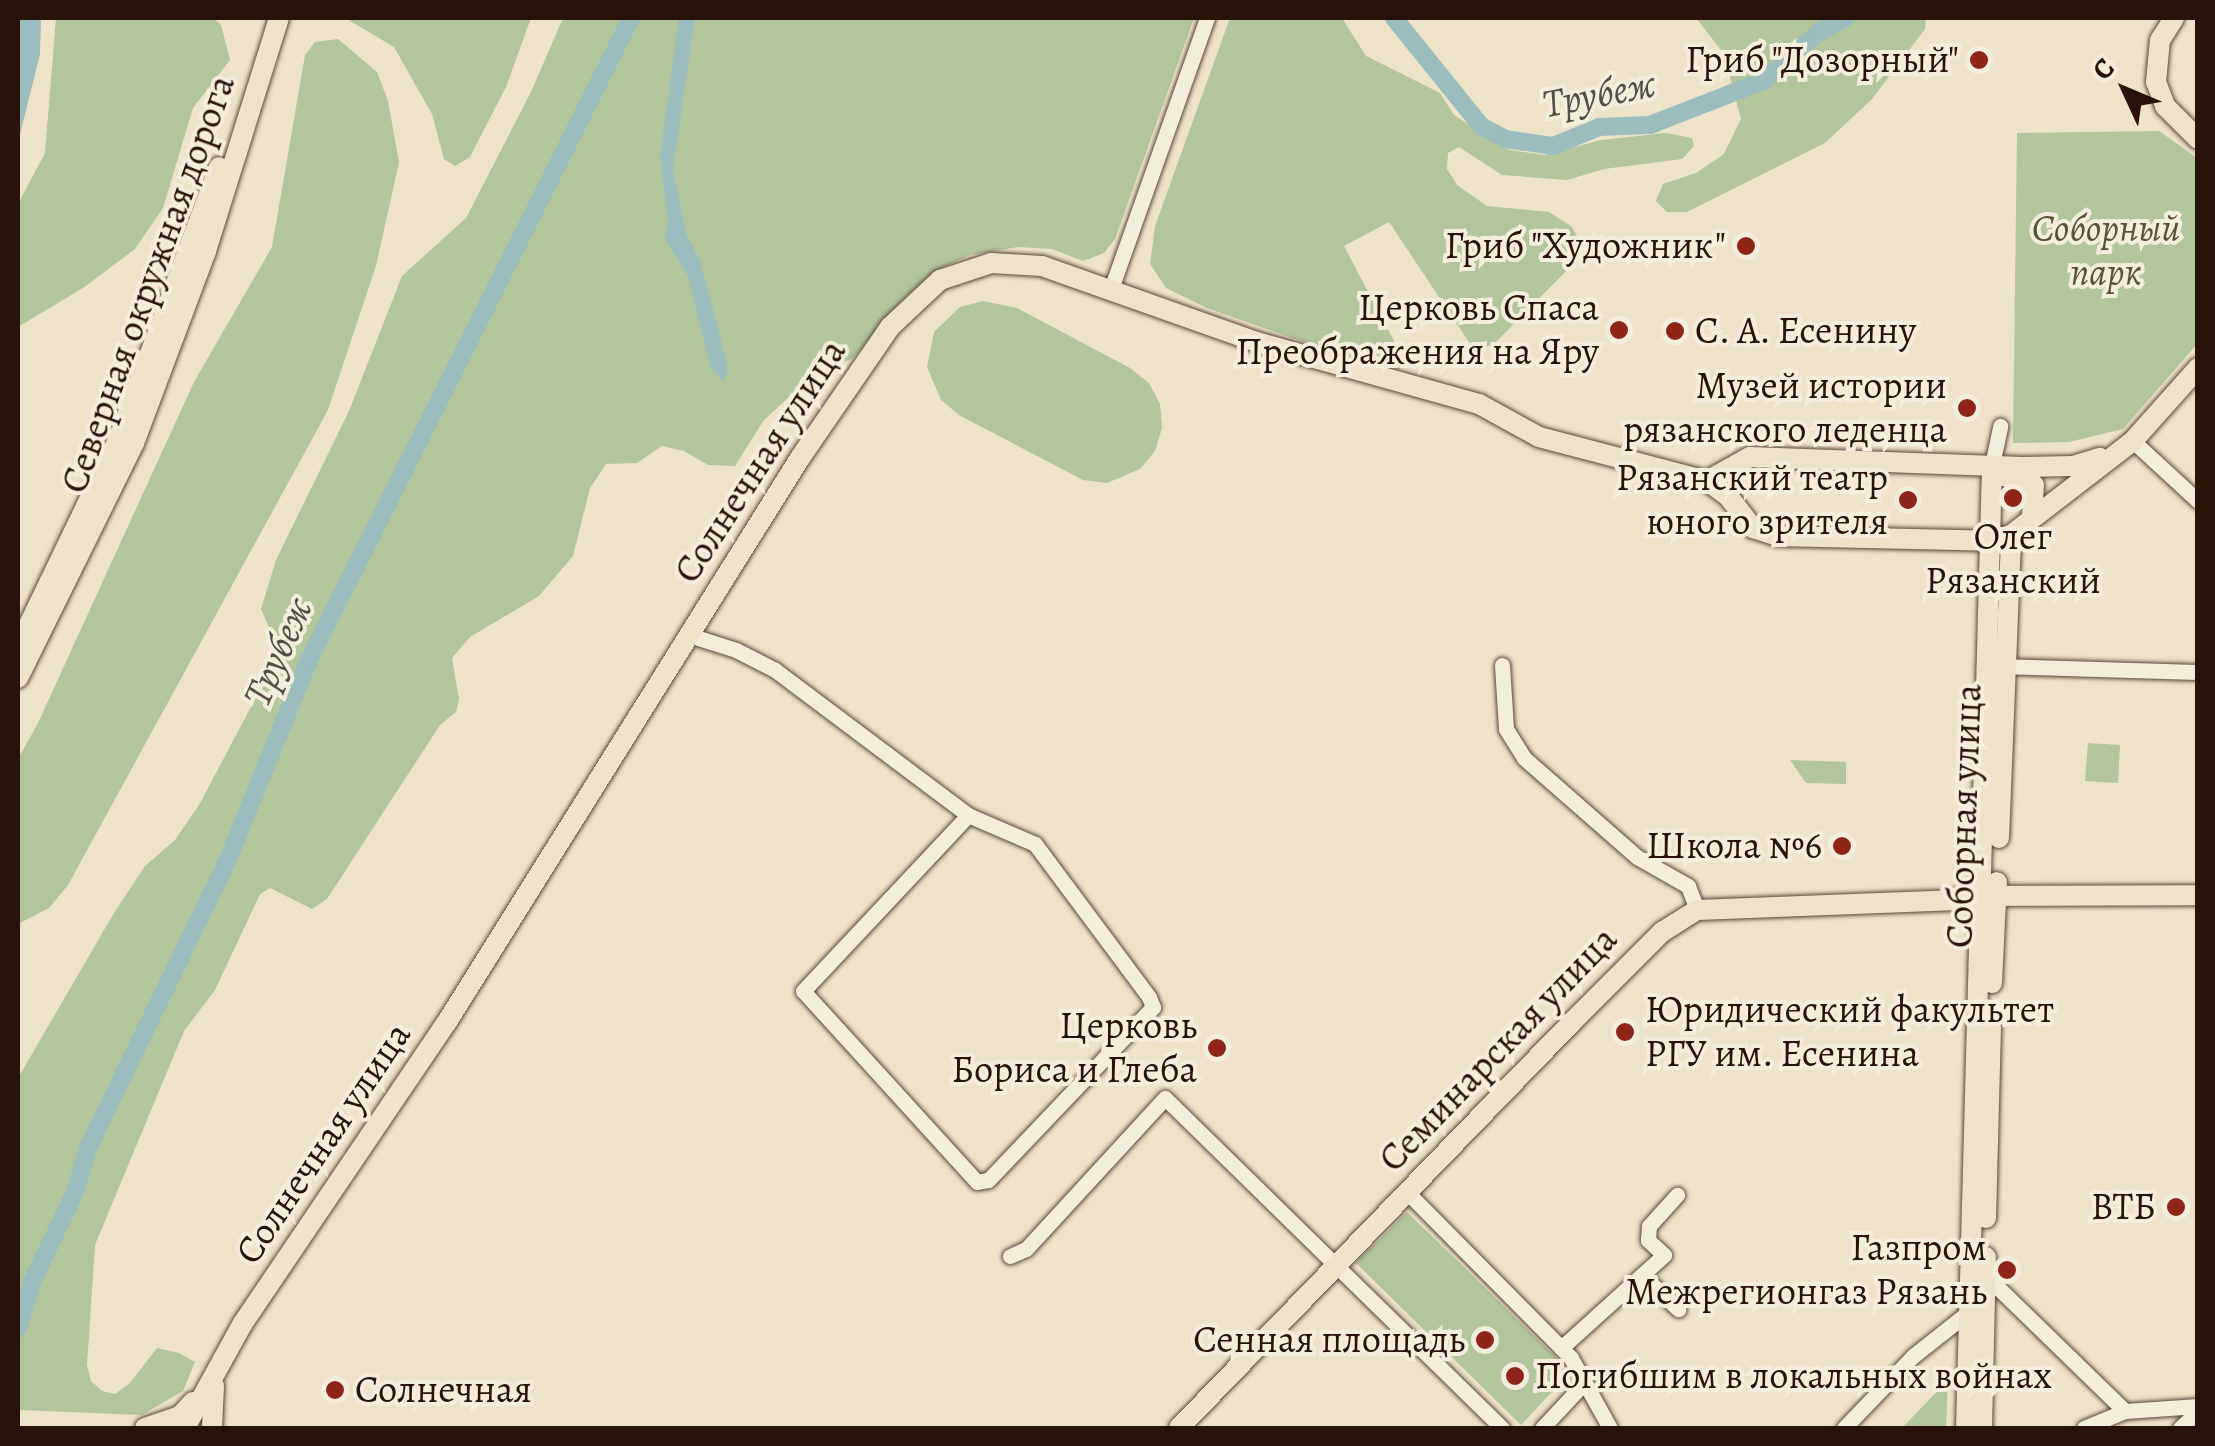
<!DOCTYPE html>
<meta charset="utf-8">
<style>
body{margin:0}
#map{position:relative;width:2215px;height:1446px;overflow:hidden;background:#ede3c8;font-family:Alegreya,serif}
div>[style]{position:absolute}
.green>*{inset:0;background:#b2c59b}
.water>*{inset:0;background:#9bbdbd}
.river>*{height:18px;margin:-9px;padding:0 9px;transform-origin:9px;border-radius:9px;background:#9bbdbd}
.roads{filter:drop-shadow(0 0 2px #594639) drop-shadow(0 0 2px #594639)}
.minor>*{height:15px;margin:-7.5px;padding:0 7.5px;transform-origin:7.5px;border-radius:7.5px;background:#f3eddb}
.major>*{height:20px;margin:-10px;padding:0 10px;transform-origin:10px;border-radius:10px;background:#ede3c8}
.dots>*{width:28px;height:28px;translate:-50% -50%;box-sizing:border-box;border:5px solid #f3eddb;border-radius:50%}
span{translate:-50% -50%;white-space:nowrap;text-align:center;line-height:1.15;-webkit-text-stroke:8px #f3eddb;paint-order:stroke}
.poi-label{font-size:38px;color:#281209}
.right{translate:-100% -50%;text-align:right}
.left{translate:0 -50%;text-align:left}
.park-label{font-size:38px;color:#58513c;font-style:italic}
.street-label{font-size:38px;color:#281209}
.water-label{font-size:40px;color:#504e48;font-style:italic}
.frame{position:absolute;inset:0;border:20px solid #281209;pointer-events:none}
.north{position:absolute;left:2075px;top:40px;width:100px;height:100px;-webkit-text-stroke:8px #f3eddb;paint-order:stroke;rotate:314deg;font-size:28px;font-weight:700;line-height:40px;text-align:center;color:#281209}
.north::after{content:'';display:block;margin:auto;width:35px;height:45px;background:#281209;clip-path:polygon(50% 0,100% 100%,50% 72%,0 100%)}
</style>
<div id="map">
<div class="green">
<i style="clip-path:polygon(56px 18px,213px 18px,221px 25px,230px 60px,193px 108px,163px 208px,135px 249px,83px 288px,18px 327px,18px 204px,45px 153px)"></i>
<i style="clip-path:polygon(345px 18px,531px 18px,506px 87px,470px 157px,455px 166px,444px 159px,432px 114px,394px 47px)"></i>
<i style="clip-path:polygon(563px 18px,1194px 18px,1115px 239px,1104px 253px,1083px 261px,1052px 249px,1018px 247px,970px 255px,939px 269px,903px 299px,852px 359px,816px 372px,764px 420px,735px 466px,708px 465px,684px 451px,662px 446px,637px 463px,606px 464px,590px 488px,573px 556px,539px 596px,470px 637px,452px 658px,459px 699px,456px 712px,440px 725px,327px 899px,312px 909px,270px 888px,260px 894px,215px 990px,184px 1031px,95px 1245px,87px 1365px,91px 1381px,102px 1391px,115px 1394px,129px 1384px,157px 1348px,179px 1353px,195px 1362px,183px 1391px,142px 1415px,18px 1410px,18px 1078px,114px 913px,145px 866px,175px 840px,199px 805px,260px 690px,278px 648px,261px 609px,276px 560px,349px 411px,402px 276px,466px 218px,531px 92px)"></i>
<i style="clip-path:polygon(1230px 18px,1342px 18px,1366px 56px,1440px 93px,1454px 115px,1509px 150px,1545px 155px,1601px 140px,1666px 133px,1692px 138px,1694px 146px,1682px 159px,1604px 169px,1567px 180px,1502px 175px,1459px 147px,1448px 153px,1447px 169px,1457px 185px,1487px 206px,1549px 212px,1571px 226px,1581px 242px,1580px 257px,1494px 344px,1475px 351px,1389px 222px,1344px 246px,1405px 362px,1399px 369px,1384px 370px,1207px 308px,1166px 288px,1150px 264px,1155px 226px)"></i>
<i style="clip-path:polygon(1696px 18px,1926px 18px,1925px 29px,1872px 99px,1825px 143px,1687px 212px,1667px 212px,1656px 201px,1663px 184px,1696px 173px,1724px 154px,1741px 119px,1724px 54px)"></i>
<i style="clip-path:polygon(338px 39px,377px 72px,388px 101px,399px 162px,376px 266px,328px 410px,68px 885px,49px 908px,18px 924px,18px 759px,38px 723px,194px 382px,272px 247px,305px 55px,315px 42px)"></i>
<i style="clip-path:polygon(2159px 131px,2197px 158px,2197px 344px,2123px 429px,2069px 442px,2013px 443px,2017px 133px)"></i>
<i style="clip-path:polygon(983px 301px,1017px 308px,1130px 368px,1149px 383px,1160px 404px,1162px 428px,1155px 451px,1140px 469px,1107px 483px,1083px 480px,959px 415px,941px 400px,927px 367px,934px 332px,960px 307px)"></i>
<i style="clip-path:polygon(2088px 743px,2120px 745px,2118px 783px,2085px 781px)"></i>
<i style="clip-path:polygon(1790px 760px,1846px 762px,1846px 784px,1806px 783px)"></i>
<i style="clip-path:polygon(1407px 1212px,1560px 1361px,1563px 1380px,1521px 1425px,1356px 1263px)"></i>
<i style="clip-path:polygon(1948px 1380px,1946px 1428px,1902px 1428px)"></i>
</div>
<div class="water">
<i style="clip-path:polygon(18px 18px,41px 18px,40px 54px,18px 142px)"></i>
<i style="clip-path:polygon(679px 18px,695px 18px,673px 170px,686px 233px,700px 261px,723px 347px,728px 371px,723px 381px,710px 366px,688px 276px,665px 240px,668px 222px,660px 156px)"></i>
</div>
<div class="river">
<i style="left:1394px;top:18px;width:139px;rotate:51.1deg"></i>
<i style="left:1481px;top:126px;width:27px;rotate:28deg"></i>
<i style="left:1505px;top:139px;width:49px;rotate:8.3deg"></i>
<i style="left:1553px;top:146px;width:50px;rotate:-22.4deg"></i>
<i style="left:1599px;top:127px;width:51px;rotate:-2.2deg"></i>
<i style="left:1650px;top:125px;width:121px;rotate:-21.3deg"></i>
<i style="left:1763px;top:81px;width:74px;rotate:-41.2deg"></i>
<i style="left:1819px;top:32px;width:30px;rotate:-28deg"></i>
<i style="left:18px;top:1328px;width:50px;rotate:-72.6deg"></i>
<i style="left:33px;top:1280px;width:98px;rotate:-64.5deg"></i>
<i style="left:75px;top:1192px;width:46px;rotate:-73.5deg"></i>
<i style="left:88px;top:1148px;width:318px;rotate:-64.1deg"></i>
<i style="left:227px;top:862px;width:220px;rotate:-67.9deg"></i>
<i style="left:310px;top:658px;width:716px;rotate:-63.36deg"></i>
</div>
<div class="roads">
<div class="minor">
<i style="left:1111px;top:289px;width:288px;rotate:-70.5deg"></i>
<i style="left:2133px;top:441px;width:88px;rotate:42.7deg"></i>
<i style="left:1992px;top:465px;width:40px;rotate:-78deg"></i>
<i style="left:689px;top:635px;width:49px;rotate:17.7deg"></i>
<i style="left:736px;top:650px;width:44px;rotate:27.1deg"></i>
<i style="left:775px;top:670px;width:241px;rotate:36.9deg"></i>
<i style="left:968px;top:815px;width:73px;rotate:23.4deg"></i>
<i style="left:1035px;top:844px;width:191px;rotate:53.3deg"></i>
<i style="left:1149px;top:997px;width:11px;rotate:68deg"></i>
<i style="left:1153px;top:1007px;width:239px;rotate:133.6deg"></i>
<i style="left:988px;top:1180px;width:11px;rotate:170deg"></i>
<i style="left:977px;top:1182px;width:258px;rotate:-132.3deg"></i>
<i style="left:803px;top:991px;width:241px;rotate:-46.8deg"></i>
<i style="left:1502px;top:665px;width:64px;rotate:86.4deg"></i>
<i style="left:1506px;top:729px;width:34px;rotate:58deg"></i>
<i style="left:1524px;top:758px;width:150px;rotate:41.2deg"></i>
<i style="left:1637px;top:857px;width:59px;rotate:29.6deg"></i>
<i style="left:1688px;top:886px;width:26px;rotate:69deg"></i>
<i style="left:1998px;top:666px;width:200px;rotate:1.7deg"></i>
<i style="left:1407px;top:1192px;width:233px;rotate:45.3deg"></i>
<i style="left:1571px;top:1358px;width:80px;rotate:60.9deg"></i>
<i style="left:1010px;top:1256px;width:17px;rotate:-24deg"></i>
<i style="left:1026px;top:1249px;width:205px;rotate:-47.4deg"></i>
<i style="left:1165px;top:1098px;width:472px;rotate:44.4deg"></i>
<i style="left:1642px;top:1275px;width:50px;rotate:43.4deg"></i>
<i style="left:1986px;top:1276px;width:194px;rotate:44.2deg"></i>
<i style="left:1561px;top:1348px;width:139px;rotate:-42.1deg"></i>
<i style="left:1664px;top:1255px;width:22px;rotate:-137deg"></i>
<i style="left:1648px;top:1240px;width:14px;rotate:-86deg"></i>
<i style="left:1649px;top:1226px;width:42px;rotate:-47.9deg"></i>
<i style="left:1542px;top:1428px;width:63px;rotate:-46.9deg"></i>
<i style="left:1844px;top:1428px;width:100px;rotate:-46.2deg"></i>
<i style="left:1913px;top:1356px;width:73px;rotate:-38.3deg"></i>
<i style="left:2084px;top:1428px;width:44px;rotate:-22.5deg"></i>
<i style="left:2125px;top:1411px;width:73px;rotate:-3.9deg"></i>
<i style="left:2180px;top:1428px;width:25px;rotate:-43deg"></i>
</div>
<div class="major">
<i style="left:2174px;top:18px;width:26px;rotate:122deg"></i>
<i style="left:2160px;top:40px;width:42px;rotate:95.4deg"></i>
<i style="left:2156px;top:82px;width:26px;rotate:69deg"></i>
<i style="left:2165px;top:106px;width:47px;rotate:45deg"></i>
<i style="left:2006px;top:477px;width:16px"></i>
<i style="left:2022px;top:477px;width:14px;rotate:34deg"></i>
<i style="left:2034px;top:485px;width:32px;rotate:94deg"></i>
<i style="left:1707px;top:481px;width:49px;rotate:-29.2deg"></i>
<i style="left:1750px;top:457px;width:273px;rotate:2.1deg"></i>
<i style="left:2023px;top:467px;width:50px;rotate:-1.1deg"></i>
<i style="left:2073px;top:466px;width:28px;rotate:-17deg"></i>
<i style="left:18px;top:647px;width:230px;rotate:-64.2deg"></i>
<i style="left:118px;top:440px;width:291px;rotate:-69.7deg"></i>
<i style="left:18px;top:678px;width:262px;rotate:-63.7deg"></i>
<i style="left:134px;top:443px;width:205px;rotate:-69.4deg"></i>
<i style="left:206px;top:251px;width:244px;rotate:-72.6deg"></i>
<i style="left:1999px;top:838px;width:303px;rotate:-87.7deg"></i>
<i style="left:1992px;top:983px;width:101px;rotate:-87.2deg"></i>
<i style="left:1986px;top:1218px;width:191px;rotate:-88.5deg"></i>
<i style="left:145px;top:1428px;width:37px;rotate:-19deg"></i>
<i style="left:180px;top:1416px;width:19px;rotate:-47deg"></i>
<i style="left:185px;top:1428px;width:120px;rotate:-61.1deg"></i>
<i style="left:243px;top:1323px;width:364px;rotate:-55.9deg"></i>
<i style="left:447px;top:1022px;width:665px;rotate:-57.96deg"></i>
<i style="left:800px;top:458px;width:159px;rotate:-55.5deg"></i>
<i style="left:890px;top:327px;width:69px;rotate:-43.2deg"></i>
<i style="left:940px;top:280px;width:54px;rotate:-18.4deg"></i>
<i style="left:991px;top:263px;width:51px;rotate:3.4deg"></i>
<i style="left:1042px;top:266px;width:228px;rotate:19.5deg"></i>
<i style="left:1257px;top:342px;width:230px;rotate:15.6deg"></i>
<i style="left:1479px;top:404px;width:68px;rotate:28.8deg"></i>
<i style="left:1539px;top:437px;width:174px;rotate:14.7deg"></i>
<i style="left:1707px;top:481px;width:26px;rotate:36deg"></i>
<i style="left:1728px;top:496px;width:41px;rotate:52deg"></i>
<i style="left:1753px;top:528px;width:25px;rotate:18deg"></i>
<i style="left:1777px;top:536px;width:214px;rotate:1.3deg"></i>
<i style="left:1991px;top:541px;width:21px;rotate:-17deg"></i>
<i style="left:2011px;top:535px;width:154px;rotate:-37.6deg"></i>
<i style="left:2133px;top:441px;width:98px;rotate:-48.3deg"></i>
<i style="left:212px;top:1428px;width:42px;rotate:-87.3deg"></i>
<i style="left:1179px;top:1428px;width:564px;rotate:-45.93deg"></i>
<i style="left:1571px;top:1023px;width:129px;rotate:-45deg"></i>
<i style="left:1662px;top:932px;width:41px;rotate:-32.2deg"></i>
<i style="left:1697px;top:910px;width:255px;rotate:-2.2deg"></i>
<i style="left:1952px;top:900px;width:15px;rotate:-16deg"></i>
<i style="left:1966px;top:896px;width:232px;rotate:-0.2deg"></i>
<i style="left:1966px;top:1428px;width:963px;rotate:-88.45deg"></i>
<i style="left:1982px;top:1428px;width:171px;rotate:-88.7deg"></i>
</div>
</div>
<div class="dots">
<i style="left:1979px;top:60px;background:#8f2418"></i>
<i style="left:1746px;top:246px;background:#8f2418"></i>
<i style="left:1619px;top:330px;background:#8f2418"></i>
<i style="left:1675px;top:331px;background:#8f2418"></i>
<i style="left:1967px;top:408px;background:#8f2418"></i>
<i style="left:2013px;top:498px;background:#8f2418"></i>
<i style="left:1908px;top:500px;background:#8f2418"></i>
<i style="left:1842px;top:846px;background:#8f2418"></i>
<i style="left:1625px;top:1032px;background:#8f2418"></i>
<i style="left:1217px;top:1048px;background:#8f2418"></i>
<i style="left:2176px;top:1207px;background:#8f2418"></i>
<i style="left:2007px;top:1270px;background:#8f2418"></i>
<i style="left:1485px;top:1340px;background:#8f2418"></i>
<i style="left:1515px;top:1376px;background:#8f2418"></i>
<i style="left:335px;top:1390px;background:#8f2418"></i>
</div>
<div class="poi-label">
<span class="right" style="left:1959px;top:60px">Гриб "Дозорный"</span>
<span class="right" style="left:1726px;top:246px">Гриб "Художник"</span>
<span class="right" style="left:1599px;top:330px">Церковь Спаса<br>Преображения на Яру</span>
<span class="left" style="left:1695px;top:331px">С. А. Есенину</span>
<span class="right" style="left:1947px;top:408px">Музей истории<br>рязанского леденца</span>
<span class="right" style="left:1888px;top:500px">Рязанский театр<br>юного зрителя</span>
<span style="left:2013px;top:559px">Олег<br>Рязанский</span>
<span class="right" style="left:1822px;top:846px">Школа №6</span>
<span class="left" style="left:1645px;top:1032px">Юридический факультет<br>РГУ им. Есенина</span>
<span class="right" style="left:1197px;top:1048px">Церковь<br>Бориса и Глеба</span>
<span class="right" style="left:2156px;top:1207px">ВТБ</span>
<span class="right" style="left:1987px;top:1270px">Газпром<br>Межрегионгаз Рязань</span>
<span class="right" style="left:1465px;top:1340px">Сенная площадь</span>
<span class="left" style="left:1535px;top:1376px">Погибшим в локальных войнах</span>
<span class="left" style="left:355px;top:1390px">Солнечная</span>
</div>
<div class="park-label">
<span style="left:2106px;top:251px">Соборный<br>парк</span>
</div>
<div class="street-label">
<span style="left:148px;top:284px;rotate:-70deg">Северная окружная дорога</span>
<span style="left:760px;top:461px;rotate:-57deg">Солнечная улица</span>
<span style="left:1964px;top:816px;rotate:-88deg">Соборная улица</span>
<span style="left:1498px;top:1049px;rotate:-46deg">Семинарская улица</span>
<span style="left:323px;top:1143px;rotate:-56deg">Солнечная улица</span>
</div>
<div class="water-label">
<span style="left:1599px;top:94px;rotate:-11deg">Трубеж</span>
<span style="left:278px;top:652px;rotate:-66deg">Трубеж</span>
</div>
<div class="frame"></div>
<div class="north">С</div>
</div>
